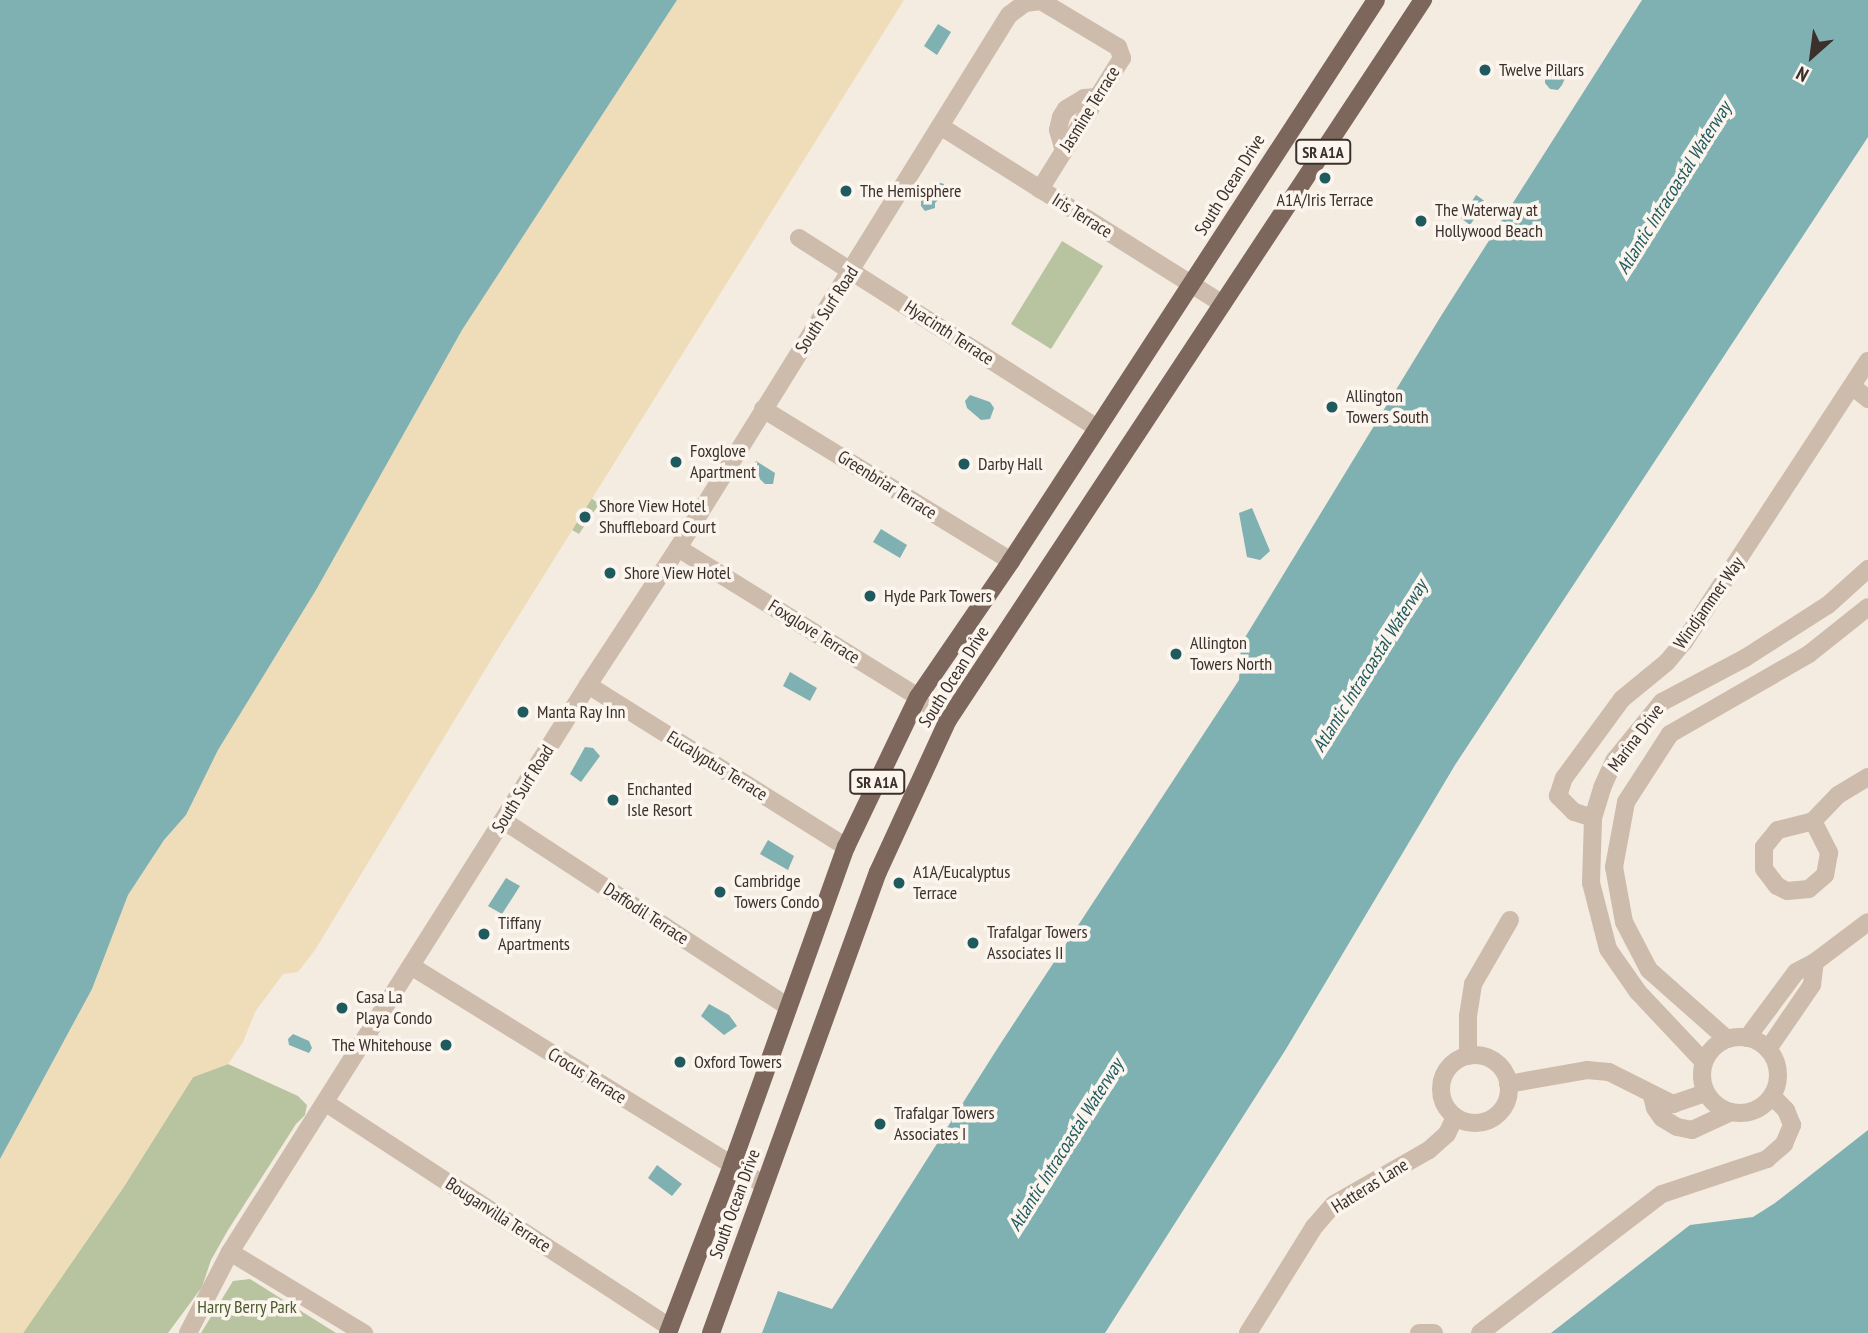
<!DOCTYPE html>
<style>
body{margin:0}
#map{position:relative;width:1868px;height:1333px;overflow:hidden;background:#f4ebe1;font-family:"PT Sans Narrow",sans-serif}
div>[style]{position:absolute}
.green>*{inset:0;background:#b8c4a0}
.sand>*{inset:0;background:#efdcb8}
.water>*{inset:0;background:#7fb0b2}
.minor>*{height:18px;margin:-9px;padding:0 9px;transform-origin:9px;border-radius:9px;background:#cdbbac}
.minor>.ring{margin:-9px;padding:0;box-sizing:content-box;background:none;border:18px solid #cdbbac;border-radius:50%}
.primary>*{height:18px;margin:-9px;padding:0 9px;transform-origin:9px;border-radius:9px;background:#7d675c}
.dots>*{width:19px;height:19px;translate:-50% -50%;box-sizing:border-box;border:4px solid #fbf5ee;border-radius:50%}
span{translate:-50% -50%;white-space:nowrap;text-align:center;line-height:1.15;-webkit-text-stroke:7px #fbf5ee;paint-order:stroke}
.shield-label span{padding:2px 5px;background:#fbf5ee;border:2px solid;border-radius:5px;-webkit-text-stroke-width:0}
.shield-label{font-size:16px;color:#3b302b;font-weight:700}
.poi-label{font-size:18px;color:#3b302b}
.left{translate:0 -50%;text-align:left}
.right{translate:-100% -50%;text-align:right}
.street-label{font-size:18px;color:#3b302b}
.park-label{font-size:18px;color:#4a5a2e}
.water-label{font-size:19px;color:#1f5a5e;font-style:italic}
.north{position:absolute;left:1777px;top:21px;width:70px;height:70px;-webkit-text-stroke:5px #fbf5ee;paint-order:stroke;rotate:208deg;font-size:19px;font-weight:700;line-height:28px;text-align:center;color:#3b302b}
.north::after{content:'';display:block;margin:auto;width:24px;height:32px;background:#3b302b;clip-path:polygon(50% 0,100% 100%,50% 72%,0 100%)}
</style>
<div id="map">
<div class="green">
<i style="clip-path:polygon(1062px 241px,1103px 266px,1051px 349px,1011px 324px)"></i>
<i style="clip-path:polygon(591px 498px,599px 504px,579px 534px,572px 530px)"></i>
<i style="clip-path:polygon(228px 1064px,298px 1096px,307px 1105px,305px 1115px,296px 1124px,228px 1230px,211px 1260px,202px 1287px,168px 1333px,23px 1333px,123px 1188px,193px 1077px)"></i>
<i style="clip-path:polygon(250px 1279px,336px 1333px,201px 1333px,233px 1281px)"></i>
</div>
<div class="sand">
<i style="clip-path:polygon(677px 0,904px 0,494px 655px,315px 950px,298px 972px,283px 974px,255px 1012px,243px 1042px,228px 1064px,193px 1077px,123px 1188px,23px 1333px,0 1333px,0 1159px,92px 989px,128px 895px,164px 840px,186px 815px,218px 750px,316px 590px,462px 330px)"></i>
</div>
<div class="water">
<i style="clip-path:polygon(0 0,677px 0,462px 330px,316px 590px,218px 750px,186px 815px,164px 840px,128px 895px,92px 989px,0 1159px)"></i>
<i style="clip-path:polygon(1642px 0,1868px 0,1868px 137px,1455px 765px,1286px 1049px,1105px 1333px,762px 1333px,778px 1291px,832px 1309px,999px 1046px,1239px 680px,1241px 644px,1441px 316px)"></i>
<i style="clip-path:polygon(938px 24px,951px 32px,937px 55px,924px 46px)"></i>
<i style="clip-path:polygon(1564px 61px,1569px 70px,1562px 85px,1558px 90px,1550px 89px,1545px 83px,1545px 77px,1557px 62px)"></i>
<i style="clip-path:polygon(937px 182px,944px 184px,944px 194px,935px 203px,935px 208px,925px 211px,921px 206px,921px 199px)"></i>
<i style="clip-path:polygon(1476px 195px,1486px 202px,1470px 225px,1461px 218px)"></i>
<i style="clip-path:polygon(970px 395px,990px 402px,994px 408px,990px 419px,981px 420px,967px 408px,965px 401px)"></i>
<i style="clip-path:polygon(756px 461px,775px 473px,773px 484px,765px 484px,750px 470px)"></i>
<i style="clip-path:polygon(1252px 508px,1270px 551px,1260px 560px,1247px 557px,1239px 513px)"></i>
<i style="clip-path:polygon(881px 529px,907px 545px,900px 558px,873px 542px)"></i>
<i style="clip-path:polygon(790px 672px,817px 688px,810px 701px,783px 686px)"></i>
<i style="clip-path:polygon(585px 747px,593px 748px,600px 756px,581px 782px,570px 774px)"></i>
<i style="clip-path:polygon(768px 840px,794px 856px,788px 870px,760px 854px)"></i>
<i style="clip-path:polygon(506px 878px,520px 886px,502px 914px,488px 906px)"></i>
<i style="clip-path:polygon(709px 1004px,729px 1015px,737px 1026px,724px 1035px,701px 1016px)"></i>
<i style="clip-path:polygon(293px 1034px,309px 1041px,312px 1048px,309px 1053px,289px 1045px,288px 1039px)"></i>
<i style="clip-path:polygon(1868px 1130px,1868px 1333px,1551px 1333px,1690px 1225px,1753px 1217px,1775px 1203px)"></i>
<i style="clip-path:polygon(657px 1165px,682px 1184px,672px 1196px,648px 1178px)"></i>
</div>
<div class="minor">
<i style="left:940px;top:126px;width:334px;rotate:32.2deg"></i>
<i style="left:1064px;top:151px;width:22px;rotate:-106deg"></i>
<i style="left:1058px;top:130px;width:13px;rotate:-77deg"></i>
<i style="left:1061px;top:117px;width:9px;rotate:-58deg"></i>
<i style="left:1066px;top:109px;width:21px;rotate:-31deg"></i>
<i style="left:1084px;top:98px;width:13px;rotate:-4deg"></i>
<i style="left:799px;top:238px;width:353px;rotate:32.5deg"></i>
<i style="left:1852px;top:386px;width:21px;rotate:39deg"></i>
<i style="left:763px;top:409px;width:291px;rotate:31.5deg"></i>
<i style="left:678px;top:548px;width:282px;rotate:31.8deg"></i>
<i style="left:918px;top:697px;width:38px;rotate:37deg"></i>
<i style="left:588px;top:685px;width:305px;rotate:32.1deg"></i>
<i style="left:1593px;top:818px;width:20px;rotate:-162deg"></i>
<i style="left:1574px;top:812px;width:23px;rotate:-135deg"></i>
<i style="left:1558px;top:796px;width:19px;rotate:-72deg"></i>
<i style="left:1564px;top:778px;width:98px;rotate:-53.7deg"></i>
<i style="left:1622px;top:699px;width:58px;rotate:-39.4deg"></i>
<i style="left:1667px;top:662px;width:26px;rotate:-50deg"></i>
<i style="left:1684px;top:642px;width:336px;rotate:-56.8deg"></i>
<i style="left:504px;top:821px;width:338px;rotate:33.2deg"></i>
<i style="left:1813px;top:821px;width:36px;rotate:63deg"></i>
<i style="left:1829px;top:853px;width:22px;rotate:100deg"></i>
<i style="left:1825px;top:875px;width:21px;rotate:139deg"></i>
<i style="left:1809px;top:889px;width:22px;rotate:175deg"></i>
<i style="left:1787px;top:891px;width:11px;rotate:-153deg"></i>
<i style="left:1777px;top:886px;width:21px;rotate:-127deg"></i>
<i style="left:1764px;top:869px;width:22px;rotate:-90deg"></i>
<i style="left:1764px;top:847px;width:22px;rotate:-51deg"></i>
<i style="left:1778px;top:830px;width:36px;rotate:-14deg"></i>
<i style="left:1813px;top:821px;width:36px;rotate:-46deg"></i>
<i style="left:1838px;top:795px;width:35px;rotate:-31deg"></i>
<i style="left:411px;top:966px;width:415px;rotate:31.8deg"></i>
<i class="ring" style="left:1702px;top:1037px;width:58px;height:58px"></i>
<i style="left:1747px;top:1038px;width:82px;rotate:-53.4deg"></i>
<i style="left:1796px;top:972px;width:21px;rotate:-28deg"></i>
<i style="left:1815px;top:962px;width:66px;rotate:-37deg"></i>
<i style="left:1727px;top:1039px;width:104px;rotate:-138.5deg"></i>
<i style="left:1649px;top:970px;width:54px;rotate:-117.5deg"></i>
<i style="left:1624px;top:922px;width:56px;rotate:-100.3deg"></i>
<i style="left:1614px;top:867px;width:66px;rotate:-79.5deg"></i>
<i style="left:1626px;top:802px;width:81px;rotate:-57.1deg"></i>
<i style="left:1670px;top:734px;width:160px;rotate:-29.9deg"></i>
<i style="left:1809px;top:654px;width:75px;rotate:-38.5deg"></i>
<i style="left:1768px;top:1049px;width:78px;rotate:-55.5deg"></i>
<i style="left:1812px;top:985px;width:23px;rotate:-83deg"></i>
<i class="ring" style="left:1441px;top:1055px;width:50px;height:50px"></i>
<i style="left:1468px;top:1056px;width:40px;rotate:-90deg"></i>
<i style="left:1468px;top:1016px;width:32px;rotate:-81deg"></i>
<i style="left:1473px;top:984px;width:74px;rotate:-60deg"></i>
<i style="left:1704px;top:1062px;width:96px;rotate:-133.3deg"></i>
<i style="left:1638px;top:992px;width:52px;rotate:-124.9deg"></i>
<i style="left:1608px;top:949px;width:68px;rotate:-104.4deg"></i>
<i style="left:1591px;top:883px;width:65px;rotate:-88.2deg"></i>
<i style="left:1593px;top:818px;width:31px;rotate:-73deg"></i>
<i style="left:1602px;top:788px;width:30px;rotate:-66deg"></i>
<i style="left:1614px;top:761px;width:76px;rotate:-50.9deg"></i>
<i style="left:1662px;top:702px;width:94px;rotate:-27.9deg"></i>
<i style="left:1745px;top:658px;width:98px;rotate:-32.6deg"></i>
<i style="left:1828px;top:605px;width:54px;rotate:-42deg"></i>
<i style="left:1508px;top:1084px;width:80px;rotate:-10deg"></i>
<i style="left:1587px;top:1070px;width:22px;rotate:5deg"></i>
<i style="left:1609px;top:1072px;width:72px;rotate:26.6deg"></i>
<i style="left:1673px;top:1104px;width:34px;rotate:-19deg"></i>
<i style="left:1652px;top:1096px;width:12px;rotate:76deg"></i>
<i style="left:1655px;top:1108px;width:12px;rotate:55deg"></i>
<i style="left:1662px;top:1118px;width:17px;rotate:31deg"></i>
<i style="left:1677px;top:1127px;width:15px;rotate:11deg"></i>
<i style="left:1692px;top:1130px;width:43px;rotate:-24.8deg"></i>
<i style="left:326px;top:1103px;width:411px;rotate:33.1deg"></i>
<i style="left:230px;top:1252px;width:157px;rotate:31.2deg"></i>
<i style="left:188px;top:1333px;width:91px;rotate:-62.6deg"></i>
<i style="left:230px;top:1252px;width:671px;rotate:-57.73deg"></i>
<i style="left:588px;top:685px;width:164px;rotate:-56.7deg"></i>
<i style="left:678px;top:548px;width:627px;rotate:-58.16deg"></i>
<i style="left:1009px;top:15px;width:20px;rotate:-37deg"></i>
<i style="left:1025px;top:3px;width:16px;rotate:-7deg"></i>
<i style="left:1041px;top:1px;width:90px;rotate:30.9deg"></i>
<i style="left:1118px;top:47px;width:12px;rotate:70deg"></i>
<i style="left:1122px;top:58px;width:155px;rotate:122deg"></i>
<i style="left:1248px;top:1333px;width:125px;rotate:-58.1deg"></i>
<i style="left:1314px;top:1227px;width:30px;rotate:-49deg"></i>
<i style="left:1334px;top:1204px;width:109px;rotate:-29.6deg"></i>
<i style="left:1429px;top:1150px;width:24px;rotate:-42deg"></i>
<i style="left:1447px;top:1134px;width:19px;rotate:-65deg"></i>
<i style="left:1419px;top:1333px;width:15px"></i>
<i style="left:1480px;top:1333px;width:229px;rotate:-37.4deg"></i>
<i style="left:1662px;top:1194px;width:111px;rotate:-18.4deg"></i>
<i style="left:1767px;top:1159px;width:23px;rotate:-41deg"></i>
<i style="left:1784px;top:1144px;width:21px;rotate:-67deg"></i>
<i style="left:1792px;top:1125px;width:16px;rotate:-112deg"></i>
<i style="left:1786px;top:1110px;width:20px;rotate:-135deg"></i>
</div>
<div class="primary">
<i style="left:668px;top:1333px;width:180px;rotate:-69.1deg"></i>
<i style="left:732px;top:1165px;width:338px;rotate:-70.3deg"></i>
<i style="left:846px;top:847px;width:166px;rotate:-64.4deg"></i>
<i style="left:918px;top:697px;width:165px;rotate:-55.6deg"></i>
<i style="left:1011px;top:561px;width:669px;rotate:-56.95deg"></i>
<i style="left:711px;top:1333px;width:490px;rotate:-70.1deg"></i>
<i style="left:878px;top:872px;width:167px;rotate:-65.3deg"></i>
<i style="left:948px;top:720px;width:863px;rotate:-56.59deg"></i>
</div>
<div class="dots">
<i style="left:1485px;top:70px;background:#1f5a5e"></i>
<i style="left:1325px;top:178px;background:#1f5a5e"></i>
<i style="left:846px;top:191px;background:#1f5a5e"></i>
<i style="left:1421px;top:221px;background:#1f5a5e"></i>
<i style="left:1332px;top:407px;background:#1f5a5e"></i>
<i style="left:676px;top:462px;background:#1f5a5e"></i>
<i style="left:964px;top:464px;background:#1f5a5e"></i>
<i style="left:585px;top:517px;background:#1f5a5e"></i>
<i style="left:610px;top:573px;background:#1f5a5e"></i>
<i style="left:870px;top:596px;background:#1f5a5e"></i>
<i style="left:1176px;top:654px;background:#1f5a5e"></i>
<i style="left:523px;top:712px;background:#1f5a5e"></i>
<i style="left:613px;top:800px;background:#1f5a5e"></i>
<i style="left:899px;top:883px;background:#1f5a5e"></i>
<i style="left:720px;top:892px;background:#1f5a5e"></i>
<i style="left:484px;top:934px;background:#1f5a5e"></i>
<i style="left:973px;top:943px;background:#1f5a5e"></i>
<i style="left:342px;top:1008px;background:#1f5a5e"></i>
<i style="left:446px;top:1045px;background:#1f5a5e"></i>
<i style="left:680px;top:1062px;background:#1f5a5e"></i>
<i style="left:880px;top:1124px;background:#1f5a5e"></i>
</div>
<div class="shield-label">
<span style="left:1323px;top:152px">SR A1A</span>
<span style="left:877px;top:782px">SR A1A</span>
</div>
<div class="poi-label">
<span class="left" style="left:1499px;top:70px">Twelve Pillars</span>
<span class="left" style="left:860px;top:191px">The Hemisphere</span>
<span style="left:1325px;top:200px">A1A/Iris Terrace</span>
<span class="left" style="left:1435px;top:221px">The Waterway at<br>Hollywood Beach</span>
<span class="left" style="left:1346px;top:407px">Allington<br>Towers South</span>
<span class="left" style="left:690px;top:462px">Foxglove<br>Apartment</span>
<span class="left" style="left:978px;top:464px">Darby Hall</span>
<span class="left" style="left:599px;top:517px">Shore View Hotel<br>Shuffleboard Court</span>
<span class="left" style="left:624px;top:573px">Shore View Hotel</span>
<span class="left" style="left:884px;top:596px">Hyde Park Towers</span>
<span class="left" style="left:1190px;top:654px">Allington<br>Towers North</span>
<span class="left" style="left:537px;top:712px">Manta Ray Inn</span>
<span class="left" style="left:627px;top:800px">Enchanted<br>Isle Resort</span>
<span class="left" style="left:913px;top:883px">A1A/Eucalyptus<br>Terrace</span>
<span class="left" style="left:734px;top:892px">Cambridge<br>Towers Condo</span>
<span class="left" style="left:498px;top:934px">Tiffany<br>Apartments</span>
<span class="left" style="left:987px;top:943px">Trafalgar Towers<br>Associates II</span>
<span class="left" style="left:356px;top:1008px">Casa La<br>Playa Condo</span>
<span class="right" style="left:432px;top:1045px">The Whitehouse</span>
<span class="left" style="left:694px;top:1062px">Oxford Towers</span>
<span class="left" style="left:894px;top:1124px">Trafalgar Towers<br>Associates I</span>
</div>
<div class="street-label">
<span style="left:1090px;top:109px;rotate:-58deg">Jasmine Terrace</span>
<span style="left:1230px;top:185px;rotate:-58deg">South Ocean Drive</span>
<span style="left:1082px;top:216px;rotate:32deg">Iris Terrace</span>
<span style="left:827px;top:310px;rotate:-57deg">South Surf Road</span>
<span style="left:949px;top:333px;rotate:33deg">Hyacinth Terrace</span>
<span style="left:887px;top:485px;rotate:32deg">Greenbriar Terrace</span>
<span style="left:1709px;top:603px;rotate:-55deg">Windjammer Way</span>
<span style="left:814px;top:632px;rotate:32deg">Foxglove Terrace</span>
<span style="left:954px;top:677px;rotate:-58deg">South Ocean Drive</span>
<span style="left:1636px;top:738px;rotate:-53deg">Marina Drive</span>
<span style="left:717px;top:766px;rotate:32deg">Eucalyptus Terrace</span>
<span style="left:523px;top:789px;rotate:-58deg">South Surf Road</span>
<span style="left:646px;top:914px;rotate:33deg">Daffodil Terrace</span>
<span style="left:587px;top:1076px;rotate:32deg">Crocus Terrace</span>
<span style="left:1370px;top:1186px;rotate:-32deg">Hatteras Lane</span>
<span style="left:735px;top:1204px;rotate:-70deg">South Ocean Drive</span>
<span style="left:498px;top:1215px;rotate:33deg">Bouganvilla Terrace</span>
</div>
<div class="park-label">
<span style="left:247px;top:1307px">Harry Berry Park</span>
</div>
<div class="water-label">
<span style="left:1674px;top:188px;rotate:-58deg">Atlantic Intracoastal Waterway</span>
<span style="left:1370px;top:666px;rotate:-58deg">Atlantic Intracoastal Waterway</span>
<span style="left:1066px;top:1145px;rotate:-58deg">Atlantic Intracoastal Waterway</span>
</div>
<div class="north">N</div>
</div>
